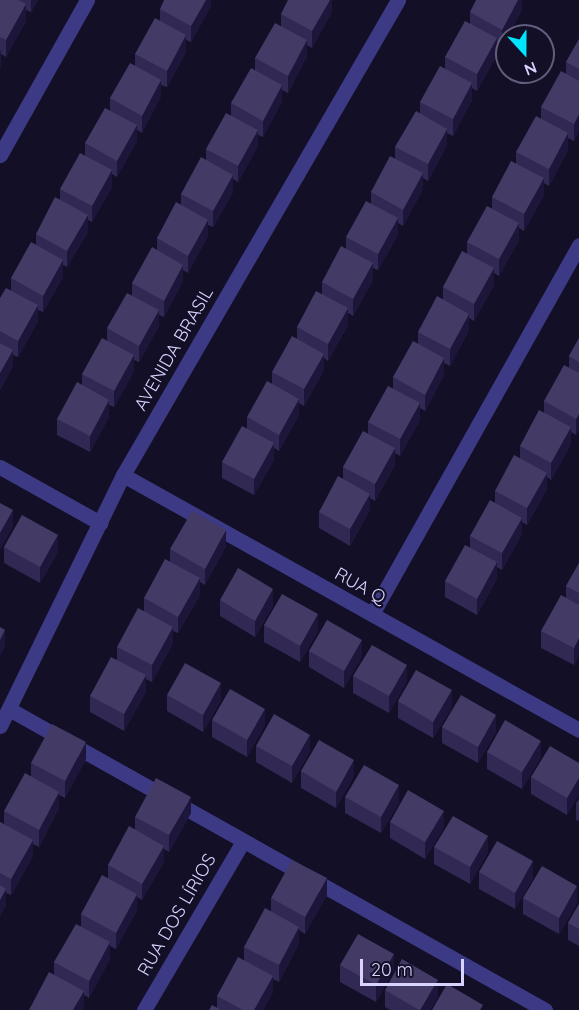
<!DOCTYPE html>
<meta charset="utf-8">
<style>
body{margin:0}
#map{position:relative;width:579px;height:1010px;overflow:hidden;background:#130f26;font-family:Quicksand,sans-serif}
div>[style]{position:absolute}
.minor>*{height:15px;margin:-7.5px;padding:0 7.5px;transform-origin:7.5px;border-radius:7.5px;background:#3d3a85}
.tertiary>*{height:15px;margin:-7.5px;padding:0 7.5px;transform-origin:7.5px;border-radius:7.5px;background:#3d3a85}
.wall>*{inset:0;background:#312854}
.shaded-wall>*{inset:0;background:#1d163a}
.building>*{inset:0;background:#433a66}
span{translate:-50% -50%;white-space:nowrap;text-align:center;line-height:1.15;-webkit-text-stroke:4.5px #130f26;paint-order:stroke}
.street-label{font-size:18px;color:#d9d4ff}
.north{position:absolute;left:495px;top:24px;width:60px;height:60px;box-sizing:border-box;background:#130f26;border:2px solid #625e7d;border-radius:50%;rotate:159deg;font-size:16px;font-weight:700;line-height:24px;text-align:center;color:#d9d4ff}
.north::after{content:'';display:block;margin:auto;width:21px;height:27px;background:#00e5ff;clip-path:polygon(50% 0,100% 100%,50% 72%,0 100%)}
.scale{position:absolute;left:360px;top:959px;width:104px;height:27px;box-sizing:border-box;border:3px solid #d9d4ff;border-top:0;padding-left:8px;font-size:18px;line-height:21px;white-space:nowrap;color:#d9d4ff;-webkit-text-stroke:4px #130f26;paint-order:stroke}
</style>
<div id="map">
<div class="minor">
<i style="left:0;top:155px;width:178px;rotate:-60.7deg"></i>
<i style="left:0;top:467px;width:115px;rotate:29.2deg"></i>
<i style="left:123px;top:475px;width:522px;rotate:29.21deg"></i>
<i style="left:372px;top:614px;width:423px;rotate:-60.7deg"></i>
<i style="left:9px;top:709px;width:615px;rotate:29.32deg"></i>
<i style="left:144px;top:1010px;width:196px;rotate:-59.6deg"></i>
</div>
<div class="tertiary">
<i style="left:0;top:726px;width:280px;rotate:-63.9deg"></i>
<i style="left:123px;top:475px;width:549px;rotate:-59.93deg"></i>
</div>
<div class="wall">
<i style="clip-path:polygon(0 0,38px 0,31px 12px,26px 10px,26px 21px,6px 57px,1px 54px,1px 66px,0 69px)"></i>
<i style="clip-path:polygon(211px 0,211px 6px,191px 42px,186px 40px,186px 52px,167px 87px,161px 85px,161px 96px,142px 133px,137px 130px,137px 141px,117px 177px,112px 174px,112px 187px,92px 222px,88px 220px,88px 232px,67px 267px,63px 265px,63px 277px,43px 312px,38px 310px,38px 321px,18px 357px,13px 355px,13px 366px,0 390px,0 298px,11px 290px,11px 278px,36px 245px,36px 234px,60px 200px,60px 189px,85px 155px,85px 143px,110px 111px,110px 98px,135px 65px,135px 54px,160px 20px,160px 9px)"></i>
<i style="clip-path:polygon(332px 0,332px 12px,312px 48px,307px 45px,307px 56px,288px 93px,282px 90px,282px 101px,263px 137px,258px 135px,258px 146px,238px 182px,233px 179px,233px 192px,213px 227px,208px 225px,208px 236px,188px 273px,183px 270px,183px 281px,164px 317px,159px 315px,159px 326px,139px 362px,134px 360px,134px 371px,114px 407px,109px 405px,109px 417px,90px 452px,57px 435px,57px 419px,82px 385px,82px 374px,107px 341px,107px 328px,132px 295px,132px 283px,157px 250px,157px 238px,181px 205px,181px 194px,206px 160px,206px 149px,231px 116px,231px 103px,255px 70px,255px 58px,281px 26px,281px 14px)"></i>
<i style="clip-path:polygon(522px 0,522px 10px,502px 46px,497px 43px,497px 55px,477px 91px,472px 88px,472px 100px,453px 136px,447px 133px,447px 145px,428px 181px,423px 178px,423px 189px,403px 226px,398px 223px,398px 235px,378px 270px,373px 268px,373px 280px,353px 316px,348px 313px,348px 325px,328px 361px,324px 358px,324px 370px,304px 406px,299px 403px,299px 415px,279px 451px,274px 448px,274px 460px,254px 495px,222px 478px,222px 462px,247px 429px,247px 417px,272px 384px,272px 372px,297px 339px,297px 327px,322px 294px,322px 282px,346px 249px,346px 237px,371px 204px,371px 192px,395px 159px,395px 147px,420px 114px,420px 102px,445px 69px,445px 57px,470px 24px,470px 12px)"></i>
<i style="clip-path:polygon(579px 39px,579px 131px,574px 141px,568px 138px,568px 150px,549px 186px,544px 183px,544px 195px,524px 231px,519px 228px,519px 240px,499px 276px,494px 273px,494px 285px,474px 321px,469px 318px,469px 330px,450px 366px,444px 363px,444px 375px,425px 411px,420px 408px,420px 420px,400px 456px,395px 453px,395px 465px,375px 501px,370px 498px,370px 510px,350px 546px,319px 528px,319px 512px,343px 479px,343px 467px,368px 434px,368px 422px,393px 389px,393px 377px,418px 344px,418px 332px,443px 299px,443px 287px,467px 254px,467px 242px,492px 209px,492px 197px,516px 164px,516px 152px,541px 119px,541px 107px,566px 74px,566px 62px)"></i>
<i style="clip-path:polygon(579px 338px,579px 430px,576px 435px,571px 432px,571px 444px,551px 480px,547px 477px,547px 489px,527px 525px,522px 522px,522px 534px,502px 570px,497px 567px,497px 579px,477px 615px,445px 597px,445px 581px,470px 548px,470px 536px,495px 503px,495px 491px,520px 458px,520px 446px,544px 413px,544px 401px,569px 368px,569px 356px)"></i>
<i style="clip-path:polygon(226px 546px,205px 585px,200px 582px,200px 595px,178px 633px,173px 631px,173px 643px,152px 682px,146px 679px,146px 692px,124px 731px,90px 712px,90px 696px,117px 660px,117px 647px,144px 611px,144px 598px,170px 562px,170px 549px)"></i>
<i style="clip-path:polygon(4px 547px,58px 552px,40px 583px,4px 563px)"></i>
<i style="clip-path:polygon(579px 563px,579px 655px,574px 665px,541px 648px,541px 631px,566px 598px,566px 586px)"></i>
<i style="clip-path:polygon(220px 600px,273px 606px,255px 637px,220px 616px)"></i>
<i style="clip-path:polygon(264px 625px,318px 631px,300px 662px,264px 642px)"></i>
<i style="clip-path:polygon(309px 651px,362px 656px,344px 688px,309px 667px)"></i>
<i style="clip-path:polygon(353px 676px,407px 681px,389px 713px,353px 693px)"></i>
<i style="clip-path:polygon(167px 695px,221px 700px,203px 732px,167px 711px)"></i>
<i style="clip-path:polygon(398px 701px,452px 707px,433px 738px,398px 718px)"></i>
<i style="clip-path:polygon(212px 720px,265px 725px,247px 757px,212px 737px)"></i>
<i style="clip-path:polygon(442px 727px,496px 732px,478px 763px,442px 743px)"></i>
<i style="clip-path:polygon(256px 746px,310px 751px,292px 783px,256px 762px)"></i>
<i style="clip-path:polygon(487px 752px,541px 757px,522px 789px,487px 769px)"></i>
<i style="clip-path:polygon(86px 759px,65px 798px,59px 795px,59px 808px,39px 847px,33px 844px,33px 856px,11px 895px,6px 893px,6px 905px,0 916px,0 822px,4px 824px,4px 811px,31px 776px,31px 763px)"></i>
<i style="clip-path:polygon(579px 763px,579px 794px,567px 815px,531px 794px,531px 777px)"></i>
<i style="clip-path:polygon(301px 771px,354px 776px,336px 808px,301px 788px)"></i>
<i style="clip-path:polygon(345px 797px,399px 802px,381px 833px,345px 813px)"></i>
<i style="clip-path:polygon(579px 799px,579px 821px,576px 820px,576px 803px)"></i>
<i style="clip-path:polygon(191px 813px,169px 852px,164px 849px,164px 862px,142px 900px,137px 897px,137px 910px,116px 949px,110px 946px,110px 959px,89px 998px,84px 995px,84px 1008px,54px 975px,54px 962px,81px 926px,81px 914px,108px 878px,108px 865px,135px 830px,135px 817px)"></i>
<i style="clip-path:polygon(390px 822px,444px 827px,425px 859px,390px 838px)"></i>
<i style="clip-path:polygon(434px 847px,488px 852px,470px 884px,434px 864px)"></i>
<i style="clip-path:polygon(479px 872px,533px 878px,515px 909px,479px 889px)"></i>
<i style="clip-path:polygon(327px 895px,305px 934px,299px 930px,299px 943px,279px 982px,273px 979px,273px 992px,263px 1010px,209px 1010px,217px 1008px,217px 996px,244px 960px,244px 947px,271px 911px,271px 898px)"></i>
<i style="clip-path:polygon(523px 898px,577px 903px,559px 934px,523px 914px)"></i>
<i style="clip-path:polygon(579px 904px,579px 946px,568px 940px,568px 923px)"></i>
<i style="clip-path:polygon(340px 965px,394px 970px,376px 1002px,340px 982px)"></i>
<i style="clip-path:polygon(385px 990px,438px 996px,430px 1010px,390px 1010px,385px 1007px)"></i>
</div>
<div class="shaded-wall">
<i style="clip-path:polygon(31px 0,38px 0,31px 12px)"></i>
<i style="clip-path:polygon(206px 0,211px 0,211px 6px,191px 42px,191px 26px)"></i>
<i style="clip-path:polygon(330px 0,332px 0,332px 12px,312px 48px,312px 31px)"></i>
<i style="clip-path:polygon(518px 0,522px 0,522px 10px,502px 46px,502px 30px)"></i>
<i style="clip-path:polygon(26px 4px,26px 21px,6px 57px,6px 40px)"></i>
<i style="clip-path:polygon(186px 35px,186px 52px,167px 87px,167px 71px)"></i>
<i style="clip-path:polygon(497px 38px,497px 55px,477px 91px,477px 74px)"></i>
<i style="clip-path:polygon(307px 40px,307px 56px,288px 93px,288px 76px)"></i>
<i style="clip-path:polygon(1px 50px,1px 66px,0 69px,0 52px)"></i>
<i style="clip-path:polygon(161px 80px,161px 96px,142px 133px,142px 116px)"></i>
<i style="clip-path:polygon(472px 83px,472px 100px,453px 136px,453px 119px)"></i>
<i style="clip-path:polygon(282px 85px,282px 101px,263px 137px,263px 121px)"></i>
<i style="clip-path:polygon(579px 114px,579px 131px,574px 141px,574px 124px)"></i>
<i style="clip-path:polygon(137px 125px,137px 141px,117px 177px,117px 161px)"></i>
<i style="clip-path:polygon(447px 129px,447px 145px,428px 181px,428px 164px)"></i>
<i style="clip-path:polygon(258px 130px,258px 146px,238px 182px,238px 166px)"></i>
<i style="clip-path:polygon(568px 133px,568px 150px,549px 186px,549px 169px)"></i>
<i style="clip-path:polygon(112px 170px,112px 187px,92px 222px,92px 206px)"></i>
<i style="clip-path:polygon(423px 173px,423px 189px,403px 226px,403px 210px)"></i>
<i style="clip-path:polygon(233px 175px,233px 192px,213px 227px,213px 211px)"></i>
<i style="clip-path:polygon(544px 178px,544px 195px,524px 231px,524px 214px)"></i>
<i style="clip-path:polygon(88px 215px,88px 232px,67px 267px,67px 251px)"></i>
<i style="clip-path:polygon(398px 218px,398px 235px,378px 270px,378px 254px)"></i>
<i style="clip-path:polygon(208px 220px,208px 236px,188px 273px,188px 256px)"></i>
<i style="clip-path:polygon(519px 223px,519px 240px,499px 276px,499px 259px)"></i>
<i style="clip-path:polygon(63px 260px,63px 277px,43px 312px,43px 296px)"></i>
<i style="clip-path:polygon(373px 263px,373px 280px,353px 316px,353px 299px)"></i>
<i style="clip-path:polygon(183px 265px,183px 281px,164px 317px,164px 301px)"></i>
<i style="clip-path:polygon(494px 268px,494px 285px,474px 321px,474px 304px)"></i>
<i style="clip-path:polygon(38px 305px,38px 321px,18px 357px,18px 341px)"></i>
<i style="clip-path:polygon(348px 308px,348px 325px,328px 361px,328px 344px)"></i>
<i style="clip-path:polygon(159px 310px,159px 326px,139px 362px,139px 346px)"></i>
<i style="clip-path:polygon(469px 314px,469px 330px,450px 366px,450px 349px)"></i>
<i style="clip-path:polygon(13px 350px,13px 366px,0 390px,0 373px)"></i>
<i style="clip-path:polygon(324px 354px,324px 370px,304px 406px,304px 389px)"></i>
<i style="clip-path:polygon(134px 355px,134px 371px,114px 407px,114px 391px)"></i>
<i style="clip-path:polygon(444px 358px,444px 375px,425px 411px,425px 395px)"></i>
<i style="clip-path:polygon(299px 399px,299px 415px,279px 451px,279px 435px)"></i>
<i style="clip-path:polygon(109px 400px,109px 417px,90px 452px,90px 436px)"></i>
<i style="clip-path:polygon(420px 403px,420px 420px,400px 456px,400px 439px)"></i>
<i style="clip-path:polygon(579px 414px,579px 430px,576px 435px,576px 419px)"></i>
<i style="clip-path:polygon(571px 427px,571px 444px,551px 480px,551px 463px)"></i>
<i style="clip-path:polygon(274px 443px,274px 460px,254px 495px,254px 479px)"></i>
<i style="clip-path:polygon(395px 448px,395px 465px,375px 501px,375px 484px)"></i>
<i style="clip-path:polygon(547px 473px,547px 489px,527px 525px,527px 508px)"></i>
<i style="clip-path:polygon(370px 494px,370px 510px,350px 546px,350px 529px)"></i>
<i style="clip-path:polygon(13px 510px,13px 527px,0 550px,0 533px)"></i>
<i style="clip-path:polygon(522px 518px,522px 534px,502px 570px,502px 553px)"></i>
<i style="clip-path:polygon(226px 530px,226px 546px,205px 585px,205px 569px)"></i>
<i style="clip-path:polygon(58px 535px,58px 552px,40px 583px,40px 567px)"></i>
<i style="clip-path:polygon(497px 562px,497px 579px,477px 615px,477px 599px)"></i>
<i style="clip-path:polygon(200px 578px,200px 595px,178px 633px,178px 617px)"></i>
<i style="clip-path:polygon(273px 589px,273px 606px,255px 637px,255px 621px)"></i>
<i style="clip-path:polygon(318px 614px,318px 631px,300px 662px,300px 646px)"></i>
<i style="clip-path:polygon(173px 627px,173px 643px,152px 682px,152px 665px)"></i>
<i style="clip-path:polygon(5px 630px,5px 647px,0 656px,0 640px)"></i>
<i style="clip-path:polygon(579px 638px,579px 655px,574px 665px,574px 648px)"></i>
<i style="clip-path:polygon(362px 640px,362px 656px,344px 688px,344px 671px)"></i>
<i style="clip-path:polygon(407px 665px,407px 681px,389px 713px,389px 696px)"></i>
<i style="clip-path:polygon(146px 675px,146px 692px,124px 731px,124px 714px)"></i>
<i style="clip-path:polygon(221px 683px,221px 700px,203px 732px,203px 715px)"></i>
<i style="clip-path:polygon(452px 690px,452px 707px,433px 738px,433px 722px)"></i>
<i style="clip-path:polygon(265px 709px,265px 725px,247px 757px,247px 740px)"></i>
<i style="clip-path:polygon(496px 715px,496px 732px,478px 763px,478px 747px)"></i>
<i style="clip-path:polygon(310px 735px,310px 751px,292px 783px,292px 766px)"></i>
<i style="clip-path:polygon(541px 741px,541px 757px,522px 789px,522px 772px)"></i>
<i style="clip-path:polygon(86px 742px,86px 759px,65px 798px,65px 781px)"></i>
<i style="clip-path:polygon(354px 760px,354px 776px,336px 808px,336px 792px)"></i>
<i style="clip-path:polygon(579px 778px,579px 794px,567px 815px,567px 798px)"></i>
<i style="clip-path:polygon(399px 785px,399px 802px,381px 833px,381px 817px)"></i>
<i style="clip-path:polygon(59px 792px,59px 808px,39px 847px,39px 830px)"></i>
<i style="clip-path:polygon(191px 797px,191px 813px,169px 852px,169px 835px)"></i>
<i style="clip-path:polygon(444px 811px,444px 827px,425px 859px,425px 842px)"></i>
<i style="clip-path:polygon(488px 836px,488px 852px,470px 884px,470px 867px)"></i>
<i style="clip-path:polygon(33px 840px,33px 856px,11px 895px,11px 879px)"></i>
<i style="clip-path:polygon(164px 846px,164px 862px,142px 900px,142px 884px)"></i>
<i style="clip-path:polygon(533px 861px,533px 878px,515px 909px,515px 893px)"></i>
<i style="clip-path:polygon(327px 878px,327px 895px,305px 934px,305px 917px)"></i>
<i style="clip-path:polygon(577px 886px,577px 903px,559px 934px,559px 918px)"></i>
<i style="clip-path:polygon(6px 889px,6px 905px,0 916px,0 900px)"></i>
<i style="clip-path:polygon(137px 894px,137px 910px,116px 949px,116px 933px)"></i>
<i style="clip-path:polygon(299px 927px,299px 943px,279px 982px,279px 965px)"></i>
<i style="clip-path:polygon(110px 942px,110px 959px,89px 998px,89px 981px)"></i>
<i style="clip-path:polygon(394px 954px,394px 970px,376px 1002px,376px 985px)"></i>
<i style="clip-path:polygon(273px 976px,273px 992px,263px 1010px,254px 1010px)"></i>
<i style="clip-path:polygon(438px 980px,438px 996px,430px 1010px,420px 1010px)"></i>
<i style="clip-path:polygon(84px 991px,84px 1008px,82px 1010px,73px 1010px)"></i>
</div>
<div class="building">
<i style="clip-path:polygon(0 0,18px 0,26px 4px,6px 40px,0 37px)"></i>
<i style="clip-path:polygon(164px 0,206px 0,191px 26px,160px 9px)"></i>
<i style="clip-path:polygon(288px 0,330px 0,312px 31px,281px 14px)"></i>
<i style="clip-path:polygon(476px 0,518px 0,502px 30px,470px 12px)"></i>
<i style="clip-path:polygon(155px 18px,186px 35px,167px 71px,135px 54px)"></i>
<i style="clip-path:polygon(465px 21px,497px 38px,477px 74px,445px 57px)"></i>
<i style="clip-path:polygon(275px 23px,307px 40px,288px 76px,255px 58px)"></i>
<i style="clip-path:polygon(579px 39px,579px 69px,566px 62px)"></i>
<i style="clip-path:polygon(130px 63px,161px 80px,142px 116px,110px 98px)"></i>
<i style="clip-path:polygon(440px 66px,472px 83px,453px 119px,420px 102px)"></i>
<i style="clip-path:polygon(251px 68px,282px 85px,263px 121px,231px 103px)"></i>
<i style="clip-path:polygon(561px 71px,579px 81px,579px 114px,574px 124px,541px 107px)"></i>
<i style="clip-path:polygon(105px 108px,137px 125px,117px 161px,85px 143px)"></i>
<i style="clip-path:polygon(416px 111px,447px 129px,428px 164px,395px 147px)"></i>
<i style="clip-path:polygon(226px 113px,258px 130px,238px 166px,206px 149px)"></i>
<i style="clip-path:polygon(536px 116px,568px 133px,549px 169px,516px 152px)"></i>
<i style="clip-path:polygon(80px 153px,112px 170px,92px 206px,60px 189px)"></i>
<i style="clip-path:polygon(390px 156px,423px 173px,403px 210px,371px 192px)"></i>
<i style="clip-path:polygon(201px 157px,233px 175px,213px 211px,181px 194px)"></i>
<i style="clip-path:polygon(511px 161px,544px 178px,524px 214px,492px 197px)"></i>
<i style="clip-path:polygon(55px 197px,88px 215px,67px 251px,36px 234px)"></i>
<i style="clip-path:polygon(366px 201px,398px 218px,378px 254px,346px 237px)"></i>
<i style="clip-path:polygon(176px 202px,208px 220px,188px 256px,157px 238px)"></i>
<i style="clip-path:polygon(487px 206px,519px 223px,499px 259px,467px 242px)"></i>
<i style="clip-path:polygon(31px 242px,63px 260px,43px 296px,11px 278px)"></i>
<i style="clip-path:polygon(341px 246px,373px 263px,353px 299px,322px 282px)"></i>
<i style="clip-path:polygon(152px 247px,183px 265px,164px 301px,132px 283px)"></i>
<i style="clip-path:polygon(462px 251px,494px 268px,474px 304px,443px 287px)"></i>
<i style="clip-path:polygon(6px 288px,38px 305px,18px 341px,0 331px,0 298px)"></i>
<i style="clip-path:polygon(316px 291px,348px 308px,328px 344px,297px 327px)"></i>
<i style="clip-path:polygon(127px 293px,159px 310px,139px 346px,107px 328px)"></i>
<i style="clip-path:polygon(437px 296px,469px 314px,450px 349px,418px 332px)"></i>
<i style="clip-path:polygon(292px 336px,324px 354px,304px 389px,272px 372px)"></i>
<i style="clip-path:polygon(102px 338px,134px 355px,114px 391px,82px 374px)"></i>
<i style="clip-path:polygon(579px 338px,579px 362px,569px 356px)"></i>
<i style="clip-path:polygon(413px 341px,444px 358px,425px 395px,393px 377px)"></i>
<i style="clip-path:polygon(0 343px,13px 350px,0 373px)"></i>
<i style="clip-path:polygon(564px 365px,579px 373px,579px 414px,576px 419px,544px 401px)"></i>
<i style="clip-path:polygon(267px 381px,299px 399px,279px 435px,247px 417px)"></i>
<i style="clip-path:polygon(77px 382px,109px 400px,90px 436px,57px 419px)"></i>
<i style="clip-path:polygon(388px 386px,420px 403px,400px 439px,368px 422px)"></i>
<i style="clip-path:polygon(539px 410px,571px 427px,551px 463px,520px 446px)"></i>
<i style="clip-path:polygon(242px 426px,274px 443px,254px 479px,222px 462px)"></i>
<i style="clip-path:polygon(363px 431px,395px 448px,375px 484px,343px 467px)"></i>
<i style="clip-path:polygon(514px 455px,547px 473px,527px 508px,495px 491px)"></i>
<i style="clip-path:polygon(338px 476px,370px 494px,350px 529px,319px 512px)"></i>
<i style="clip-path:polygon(490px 500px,522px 518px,502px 553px,470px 536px)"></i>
<i style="clip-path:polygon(0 503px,13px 510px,0 533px)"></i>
<i style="clip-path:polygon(192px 511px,226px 530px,205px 569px,170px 549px)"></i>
<i style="clip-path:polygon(22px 515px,58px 535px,40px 567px,4px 547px)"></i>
<i style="clip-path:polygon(465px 545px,497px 562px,477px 599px,445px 581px)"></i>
<i style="clip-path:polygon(165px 559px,200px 578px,178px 617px,144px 598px)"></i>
<i style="clip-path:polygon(579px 563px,579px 593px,566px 586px)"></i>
<i style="clip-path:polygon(238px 568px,273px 589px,255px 621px,220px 600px)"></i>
<i style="clip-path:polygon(282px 594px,318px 614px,300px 646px,264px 625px)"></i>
<i style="clip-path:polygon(561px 595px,579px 605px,579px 638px,574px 648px,541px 631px)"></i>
<i style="clip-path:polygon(138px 608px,173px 627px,152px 665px,117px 647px)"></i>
<i style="clip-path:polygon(327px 620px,362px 640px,344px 671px,309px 651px)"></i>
<i style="clip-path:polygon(0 627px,5px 630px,0 640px)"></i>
<i style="clip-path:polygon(372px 645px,407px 665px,389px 696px,353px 676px)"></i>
<i style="clip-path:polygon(111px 657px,146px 675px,124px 714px,90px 696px)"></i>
<i style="clip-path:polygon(185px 663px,221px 683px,203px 715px,167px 695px)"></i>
<i style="clip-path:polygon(416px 670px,452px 690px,433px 722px,398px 701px)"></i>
<i style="clip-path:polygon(230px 689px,265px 709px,247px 740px,212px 720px)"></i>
<i style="clip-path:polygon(461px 695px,496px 715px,478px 747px,442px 727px)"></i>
<i style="clip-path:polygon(274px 714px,310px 735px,292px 766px,256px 746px)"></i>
<i style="clip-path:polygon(505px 720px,541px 741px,522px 772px,487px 752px)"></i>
<i style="clip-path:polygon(52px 724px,86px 742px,65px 781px,31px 763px)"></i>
<i style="clip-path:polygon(319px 740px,354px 760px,336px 792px,301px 771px)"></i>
<i style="clip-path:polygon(550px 746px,579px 763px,579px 778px,567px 798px,531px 777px)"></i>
<i style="clip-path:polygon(364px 765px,399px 785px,381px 817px,345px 797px)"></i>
<i style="clip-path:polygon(25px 773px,59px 792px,39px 830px,4px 811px)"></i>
<i style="clip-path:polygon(156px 778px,191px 797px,169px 835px,135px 817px)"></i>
<i style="clip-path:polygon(408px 790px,444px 811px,425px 842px,390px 822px)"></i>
<i style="clip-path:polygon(453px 816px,488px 836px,470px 867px,434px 847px)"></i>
<i style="clip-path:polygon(0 822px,33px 840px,11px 879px,0 873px)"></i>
<i style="clip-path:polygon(129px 826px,164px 846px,142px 884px,108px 865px)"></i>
<i style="clip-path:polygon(497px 841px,533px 861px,515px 893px,479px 872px)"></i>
<i style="clip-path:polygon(292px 860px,327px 878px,305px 917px,271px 898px)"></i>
<i style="clip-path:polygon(542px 866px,577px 886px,559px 918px,523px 898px)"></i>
<i style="clip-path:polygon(102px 875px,137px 894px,116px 933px,81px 914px)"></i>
<i style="clip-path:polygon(0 885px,6px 889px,0 900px)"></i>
<i style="clip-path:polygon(579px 904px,579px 929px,568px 923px)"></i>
<i style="clip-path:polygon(265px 908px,299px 927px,279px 965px,244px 947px)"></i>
<i style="clip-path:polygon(76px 924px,110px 942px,89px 981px,54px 962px)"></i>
<i style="clip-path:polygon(358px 934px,394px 954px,376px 985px,340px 965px)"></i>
<i style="clip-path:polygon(238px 957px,273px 976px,254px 1010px,243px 1010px,217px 996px)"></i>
<i style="clip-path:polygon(402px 959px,438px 980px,420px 1010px,419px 1010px,385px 990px)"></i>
<i style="clip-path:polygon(49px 972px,84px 991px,73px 1010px,29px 1010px)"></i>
<i style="clip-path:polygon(447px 984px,483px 1005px,480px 1010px,432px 1010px)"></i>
<i style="clip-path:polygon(212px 1005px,221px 1010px,209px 1010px)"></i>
</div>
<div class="street-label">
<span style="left:174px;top:349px;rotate:-60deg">AVENIDA BRASIL</span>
<span style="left:360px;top:586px;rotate:29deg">RUA Q</span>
<span style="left:177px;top:915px;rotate:-60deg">RUA DOS LÍRIOS</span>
</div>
<div class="north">N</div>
<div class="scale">20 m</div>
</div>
